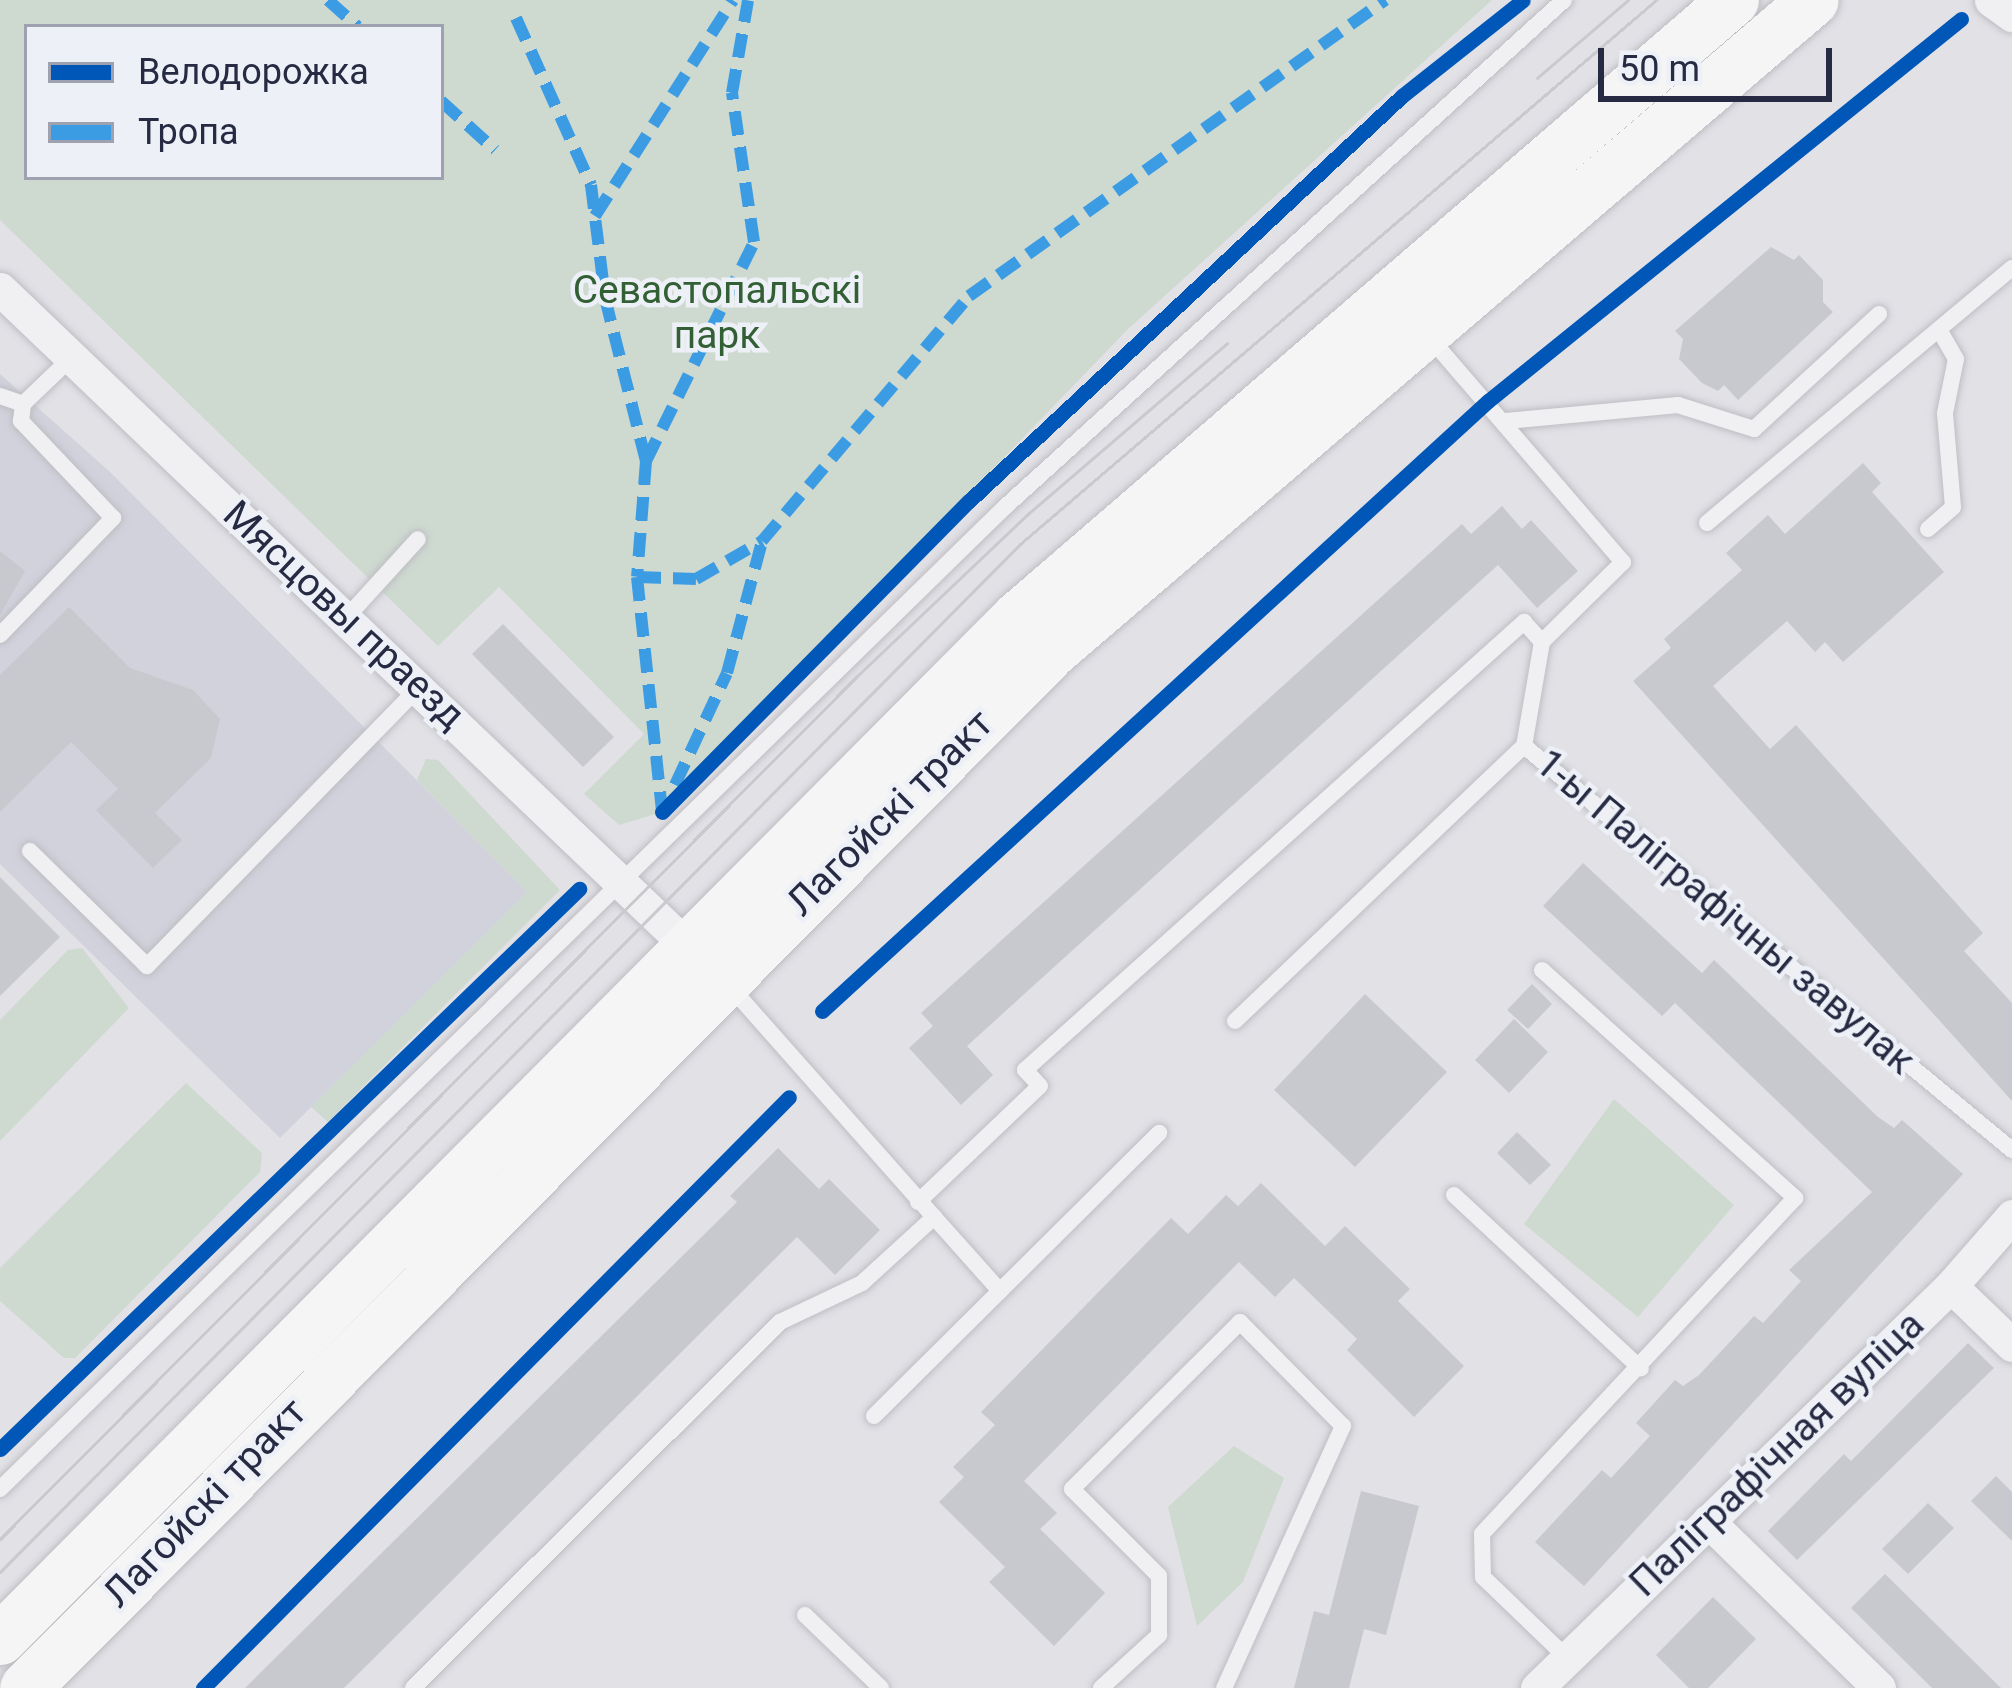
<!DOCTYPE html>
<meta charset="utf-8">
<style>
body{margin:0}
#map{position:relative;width:2012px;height:1688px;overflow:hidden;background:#e1e1e6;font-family:Roboto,sans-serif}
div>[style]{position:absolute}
.built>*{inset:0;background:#d1d2dc}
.green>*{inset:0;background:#cedad0}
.building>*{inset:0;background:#c8c9ce}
.roads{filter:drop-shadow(0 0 3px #bebec4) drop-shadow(0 0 3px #bebec4)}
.lane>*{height:16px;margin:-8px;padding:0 8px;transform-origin:8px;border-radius:8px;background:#f0f0f3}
.street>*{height:33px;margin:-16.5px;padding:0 16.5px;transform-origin:16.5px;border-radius:16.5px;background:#f0f0f3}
.primary>*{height:51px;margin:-25.5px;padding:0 25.5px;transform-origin:25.5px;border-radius:25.5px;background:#f5f5f6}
.tram>*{height:3px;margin:-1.5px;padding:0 1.5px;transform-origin:1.5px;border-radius:1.5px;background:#c9cace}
.quiet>*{height:12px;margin-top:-6px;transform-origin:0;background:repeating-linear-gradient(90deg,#3c9ce3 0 24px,transparent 0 36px)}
.cycleway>*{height:15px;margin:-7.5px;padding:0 7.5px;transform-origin:7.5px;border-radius:7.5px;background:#0057b8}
span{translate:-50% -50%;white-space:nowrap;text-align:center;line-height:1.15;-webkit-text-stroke:9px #eef0f7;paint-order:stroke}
.park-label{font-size:39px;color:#325f33}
.street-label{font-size:39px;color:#262a42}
.legend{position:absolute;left:24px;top:24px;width:420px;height:156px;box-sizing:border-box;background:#eef0f7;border:3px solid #9ea1af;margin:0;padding:15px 21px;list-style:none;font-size:36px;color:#262a42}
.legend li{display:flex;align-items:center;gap:24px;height:60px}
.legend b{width:60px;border:3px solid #9ea1af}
.scale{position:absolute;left:1598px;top:48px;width:234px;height:54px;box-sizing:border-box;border:6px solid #262a42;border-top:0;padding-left:15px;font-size:36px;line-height:42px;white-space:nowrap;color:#262a42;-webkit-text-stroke:9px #eef0f7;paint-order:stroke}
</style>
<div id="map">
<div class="built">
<i style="clip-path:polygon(0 374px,110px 472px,528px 892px,280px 1138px,0 864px)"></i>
</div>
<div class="green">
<i style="clip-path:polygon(evenodd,0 0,1492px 0,1128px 329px,662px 812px,619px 825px,584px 794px,644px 734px,499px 587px,438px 646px,0 220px,0 0,27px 27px,441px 27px,441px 177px,27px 177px,27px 27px)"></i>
<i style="clip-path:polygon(426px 759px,438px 760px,560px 890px,328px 1122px,311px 1107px,527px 892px,417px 780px)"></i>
<i style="clip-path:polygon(82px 948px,129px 1008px,0 1141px,0 1020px,68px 950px)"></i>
<i style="clip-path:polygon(186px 1083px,262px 1153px,260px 1172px,75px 1358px,64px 1358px,0 1301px,0 1268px)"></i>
<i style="clip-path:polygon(1614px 1099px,1734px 1205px,1638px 1317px,1524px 1224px)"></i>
<i style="clip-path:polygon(1234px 1446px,1284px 1478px,1243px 1582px,1197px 1626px,1168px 1507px)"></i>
</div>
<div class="building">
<i style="clip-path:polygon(1771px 247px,1794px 260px,1799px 255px,1823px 280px,1823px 302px,1833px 312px,1738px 400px,1724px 385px,1718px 391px,1702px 383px,1679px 359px,1683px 339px,1675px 331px)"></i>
<i style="clip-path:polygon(1863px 463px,1881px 483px,1872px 492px,1944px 572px,1843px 662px,1825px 642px,1815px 652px,1787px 621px,1713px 686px,1770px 749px,1796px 725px,1983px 933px,1964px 951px,2012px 1003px,2012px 1101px,1633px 681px,1671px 648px,1664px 639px,1742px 570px,1726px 553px,1768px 515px,1785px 534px)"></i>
<i style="clip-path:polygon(1502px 506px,1522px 529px,1531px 520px,1578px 571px,1537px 608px,1498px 565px,967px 1046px,993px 1075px,961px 1105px,909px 1048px,933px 1026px,921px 1013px,1462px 524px,1471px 534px)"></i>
<i style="clip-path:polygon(0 551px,25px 571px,0 615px)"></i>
<i style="clip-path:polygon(69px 607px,130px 668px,193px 690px,220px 719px,211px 758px,155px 813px,182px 840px,153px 868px,96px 810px,118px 789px,71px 742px,0 812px,0 675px)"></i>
<i style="clip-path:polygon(503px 624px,614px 737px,583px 767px,472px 654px)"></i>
<i style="clip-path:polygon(1583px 863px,1702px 973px,1714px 960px,1878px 1117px,1894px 1128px,1902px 1120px,1963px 1174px,1584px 1586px,1535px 1542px,1602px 1470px,1611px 1478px,1650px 1436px,1636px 1423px,1675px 1380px,1683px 1386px,1699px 1375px,1754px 1316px,1763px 1323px,1801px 1281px,1789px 1270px,1872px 1192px,1675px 1003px,1662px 1016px,1543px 906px)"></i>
<i style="clip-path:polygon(0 877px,60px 937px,0 996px)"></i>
<i style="clip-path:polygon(1532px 984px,1552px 1004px,1528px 1029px,1507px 1010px)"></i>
<i style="clip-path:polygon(1365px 994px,1447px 1072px,1355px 1167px,1274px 1090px)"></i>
<i style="clip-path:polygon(1514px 1019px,1548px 1052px,1509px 1093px,1475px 1060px)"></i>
<i style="clip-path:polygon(1517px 1132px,1551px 1165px,1530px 1185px,1497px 1153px)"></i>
<i style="clip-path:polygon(778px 1148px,819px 1189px,829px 1179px,880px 1230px,835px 1275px,797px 1237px,344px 1688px,245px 1688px,737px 1202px,730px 1196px)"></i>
<i style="clip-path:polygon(1261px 1183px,1325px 1246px,1345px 1226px,1410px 1289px,1398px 1301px,1464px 1366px,1414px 1417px,1347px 1350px,1357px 1339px,1294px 1278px,1275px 1297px,1239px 1262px,1024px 1481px,1057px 1513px,1040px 1529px,1105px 1593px,1054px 1646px,989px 1582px,1005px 1567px,939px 1502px,964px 1477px,953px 1467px,995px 1425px,981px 1412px,1171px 1218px,1188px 1234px,1226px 1195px,1238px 1206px)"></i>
<i style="clip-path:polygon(1968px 1343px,1994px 1368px,1797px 1560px,1768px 1531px,1844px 1454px,1851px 1461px)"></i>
<i style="clip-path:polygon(1996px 1476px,2012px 1492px,2012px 1541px,1971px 1501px)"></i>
<i style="clip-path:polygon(1361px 1491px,1419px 1506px,1386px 1635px,1364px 1629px,1349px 1688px,1294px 1688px,1314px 1611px,1329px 1615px)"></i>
<i style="clip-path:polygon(1928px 1503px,1954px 1528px,1908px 1574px,1882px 1549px)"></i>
<i style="clip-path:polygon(1885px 1574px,2001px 1688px,1932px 1688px,1851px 1608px)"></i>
<i style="clip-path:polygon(1713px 1597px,1756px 1639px,1708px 1688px,1689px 1688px,1656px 1655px)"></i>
</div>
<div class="roads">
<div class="lane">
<i style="left:1430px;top:338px;width:296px;rotate:49.3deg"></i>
<i style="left:1623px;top:562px;width:114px;rotate:135.4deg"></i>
<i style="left:1542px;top:642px;width:106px;rotate:99.8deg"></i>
<i style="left:0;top:396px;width:24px;rotate:19deg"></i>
<i style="left:1506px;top:421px;width:173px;rotate:-5.3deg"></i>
<i style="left:1678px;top:405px;width:80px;rotate:17.5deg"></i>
<i style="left:1754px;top:429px;width:170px;rotate:-42.6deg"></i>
<i style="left:1707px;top:523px;width:398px;rotate:-39.9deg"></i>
<i style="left:1928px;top:529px;width:33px;rotate:-41deg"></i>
<i style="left:1953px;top:507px;width:94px;rotate:-94.9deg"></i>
<i style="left:1945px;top:413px;width:55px;rotate:-78.5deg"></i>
<i style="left:1956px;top:359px;width:34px;rotate:-120deg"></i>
<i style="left:347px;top:617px;width:105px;rotate:-47.7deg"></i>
<i style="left:0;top:635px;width:163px;rotate:-46deg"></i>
<i style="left:113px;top:518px;width:134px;rotate:-133.5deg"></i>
<i style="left:21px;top:421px;width:17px;rotate:-83deg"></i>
<i style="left:23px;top:404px;width:68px;rotate:-43.8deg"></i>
<i style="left:30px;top:851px;width:164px;rotate:44.5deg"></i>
<i style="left:147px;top:966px;width:391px;rotate:-45.7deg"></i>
<i style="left:1542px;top:970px;width:341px;rotate:42deg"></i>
<i style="left:1795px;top:1198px;width:459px;rotate:133deg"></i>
<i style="left:1482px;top:1534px;width:43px;rotate:88.7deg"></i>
<i style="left:1483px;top:1577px;width:115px;rotate:43.9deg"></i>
<i style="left:1235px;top:1021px;width:399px;rotate:-43.6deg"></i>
<i style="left:1524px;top:746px;width:634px;rotate:39.62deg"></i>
<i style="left:1454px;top:1195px;width:255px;rotate:42.9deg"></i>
<i style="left:918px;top:1202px;width:168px;rotate:-43.6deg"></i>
<i style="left:1040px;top:1086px;width:22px;rotate:-133deg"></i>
<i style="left:1025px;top:1070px;width:671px;rotate:-41.92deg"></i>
<i style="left:1524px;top:622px;width:27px;rotate:48deg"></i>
<i style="left:934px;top:1217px;width:99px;rotate:48.3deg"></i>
<i style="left:874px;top:1416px;width:402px;rotate:-44.8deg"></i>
<i style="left:0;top:1489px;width:1407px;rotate:-44.34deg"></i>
<i style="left:1006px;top:506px;width:753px;rotate:-42.2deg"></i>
<i style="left:805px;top:1615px;width:105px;rotate:43.8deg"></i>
<i style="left:413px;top:1688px;width:518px;rotate:-44.92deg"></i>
<i style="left:780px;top:1322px;width:91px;rotate:-25.4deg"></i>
<i style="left:862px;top:1283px;width:98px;rotate:-42.5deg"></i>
<i style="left:934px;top:1217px;width:311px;rotate:-131.5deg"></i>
<i style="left:1101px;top:1688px;width:79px;rotate:-42.4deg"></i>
<i style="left:1159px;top:1635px;width:59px;rotate:-90deg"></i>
<i style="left:1159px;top:1576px;width:123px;rotate:-135deg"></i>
<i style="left:1072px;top:1489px;width:237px;rotate:-44.8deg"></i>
<i style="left:1240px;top:1322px;width:146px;rotate:45.3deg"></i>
<i style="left:1343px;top:1426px;width:288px;rotate:114.4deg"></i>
</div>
<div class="street">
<i style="left:1991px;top:0;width:26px;rotate:36deg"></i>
<i style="left:0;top:289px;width:948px;rotate:43.72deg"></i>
<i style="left:1951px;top:1286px;width:85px;rotate:44deg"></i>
<i style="left:1708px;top:1521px;width:239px;rotate:44.3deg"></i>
<i style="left:1537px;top:1688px;width:577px;rotate:-44.16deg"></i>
<i style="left:1951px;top:1286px;width:93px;rotate:-48.9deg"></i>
</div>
<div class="primary">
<i style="left:0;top:1639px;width:1442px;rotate:-45.14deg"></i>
<i style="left:1017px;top:617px;width:945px;rotate:-40.75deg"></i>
<i style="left:25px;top:1688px;width:1459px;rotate:-45.28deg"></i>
<i style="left:1052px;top:651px;width:1001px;rotate:-40.55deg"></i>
</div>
</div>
<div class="tram">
<i style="left:1537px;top:78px;width:120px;rotate:-40.6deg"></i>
<i style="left:0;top:1539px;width:1215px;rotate:-45.2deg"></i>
<i style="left:856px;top:677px;width:238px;rotate:-43.5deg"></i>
<i style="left:1029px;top:513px;width:261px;rotate:-40.6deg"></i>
<i style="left:0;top:1572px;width:1448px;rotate:-45.22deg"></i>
<i style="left:1020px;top:544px;width:837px;rotate:-40.54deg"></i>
</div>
<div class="quiet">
<i style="left:328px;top:0;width:40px;rotate:42deg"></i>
<i style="left:516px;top:18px;width:183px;rotate:65.8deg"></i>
<i style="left:591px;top:185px;width:114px;rotate:82.9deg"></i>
<i style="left:605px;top:298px;width:168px;rotate:75.9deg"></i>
<i style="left:646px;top:461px;width:116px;rotate:94.4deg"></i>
<i style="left:637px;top:577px;width:236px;rotate:83.9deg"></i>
<i style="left:441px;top:101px;width:73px;rotate:42.2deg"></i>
<i style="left:595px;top:216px;width:256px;rotate:-57.4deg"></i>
<i style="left:646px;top:461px;width:244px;rotate:-63.7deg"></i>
<i style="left:754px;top:242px;width:151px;rotate:-98.4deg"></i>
<i style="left:732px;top:93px;width:94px;rotate:-80.2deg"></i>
<i style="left:637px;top:577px;width:59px;rotate:1.9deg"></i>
<i style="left:696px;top:579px;width:76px;rotate:-29.9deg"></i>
<i style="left:762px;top:541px;width:321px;rotate:-49.8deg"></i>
<i style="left:969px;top:296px;width:511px;rotate:-35.43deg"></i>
<i style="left:675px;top:785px;width:123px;rotate:-65.1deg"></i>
<i style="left:727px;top:673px;width:137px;rotate:-75.1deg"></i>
</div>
<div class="cycleway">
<i style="left:662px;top:812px;width:437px;rotate:-45.4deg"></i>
<i style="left:969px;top:501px;width:593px;rotate:-43.09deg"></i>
<i style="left:1402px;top:96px;width:154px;rotate:-38.4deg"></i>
<i style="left:822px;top:1011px;width:903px;rotate:-42.49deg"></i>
<i style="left:1488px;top:401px;width:608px;rotate:-38.92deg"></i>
<i style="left:0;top:1449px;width:806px;rotate:-44.04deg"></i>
<i style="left:203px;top:1688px;width:832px;rotate:-45.24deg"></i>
</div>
<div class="park-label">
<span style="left:717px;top:313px">Севастопальскі<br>парк</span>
</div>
<div class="street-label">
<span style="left:344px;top:615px;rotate:43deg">Мясцовы праезд</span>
<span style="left:890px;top:813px;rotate:-45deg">Лагойскі тракт</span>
<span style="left:1725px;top:912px;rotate:40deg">1-ы Паліграфічны завулак</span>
<span style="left:1777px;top:1454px;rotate:-44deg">Паліграфічная вуліца</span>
<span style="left:205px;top:1503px;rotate:-46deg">Лагойскі тракт</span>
</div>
<ul class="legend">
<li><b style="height:15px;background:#0057b8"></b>Велодорожка</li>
<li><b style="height:15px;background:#3c9ce3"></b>Тропа</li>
</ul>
<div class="scale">50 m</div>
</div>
